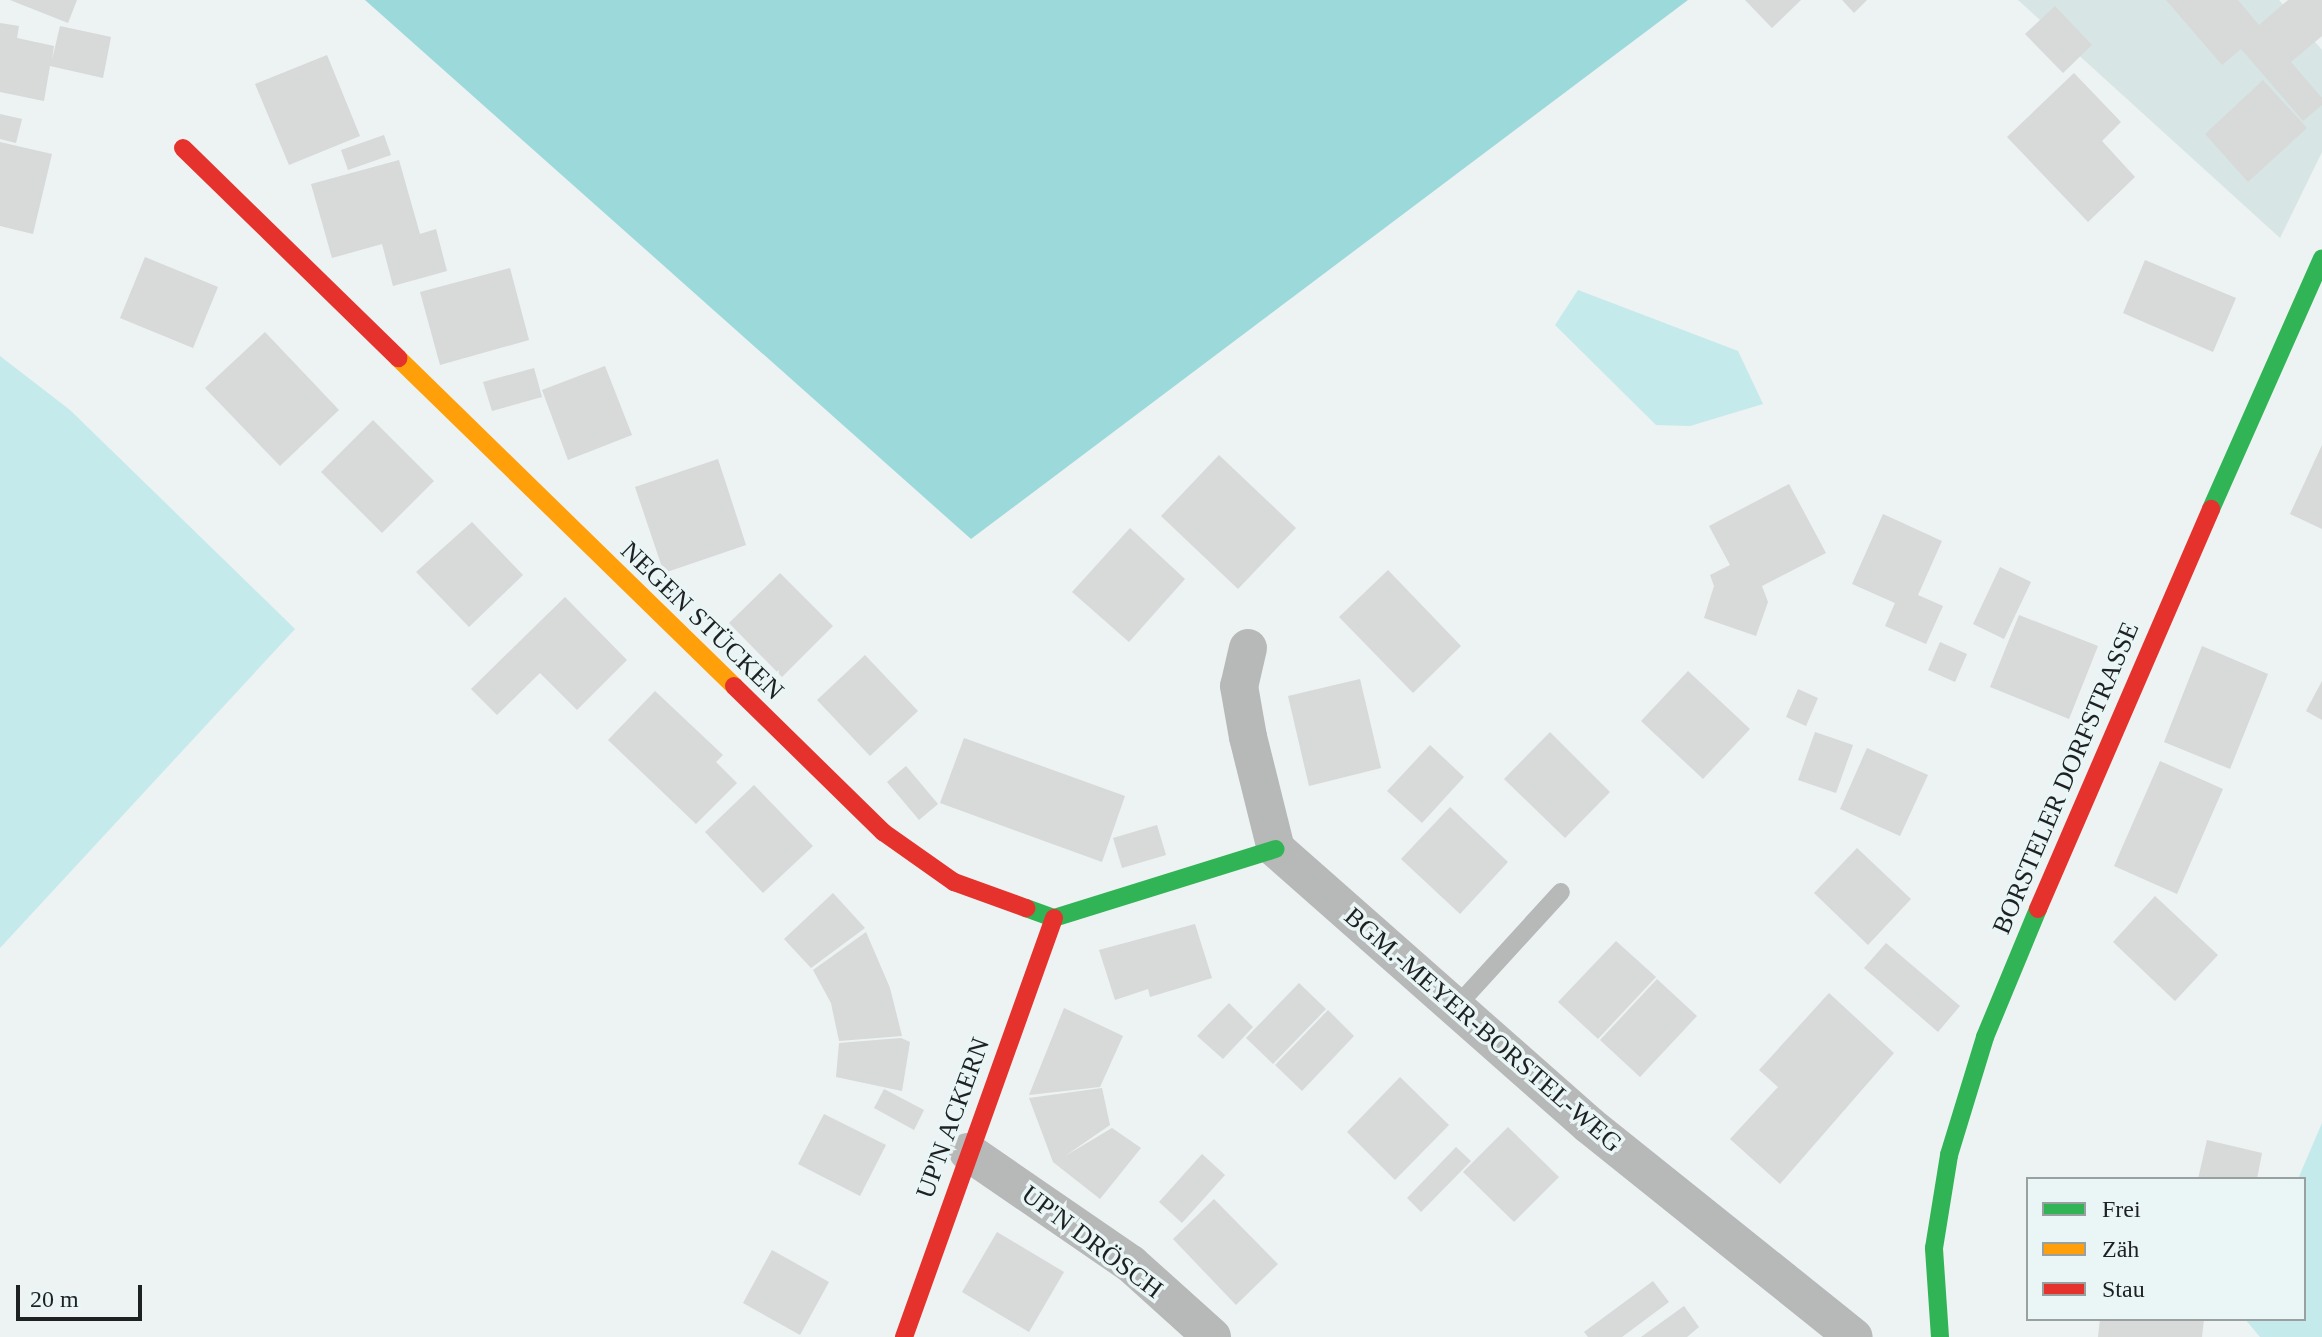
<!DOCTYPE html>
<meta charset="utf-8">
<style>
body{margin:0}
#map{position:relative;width:2322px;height:1337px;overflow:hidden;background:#edf2f2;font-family:Georgia,serif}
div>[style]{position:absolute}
.built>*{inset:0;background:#d8e5e5}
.green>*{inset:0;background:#c4eaeb}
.forest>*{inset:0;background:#9cd9db}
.building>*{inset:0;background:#d8d9d9}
.lane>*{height:18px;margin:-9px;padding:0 9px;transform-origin:9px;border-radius:9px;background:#b7b8b8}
.street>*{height:38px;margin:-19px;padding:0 19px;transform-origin:19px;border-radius:19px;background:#b7b8b8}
.fast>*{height:18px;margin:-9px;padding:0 9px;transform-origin:9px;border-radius:9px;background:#30b455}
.slow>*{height:18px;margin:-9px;padding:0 9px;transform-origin:9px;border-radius:9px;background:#ff9f0a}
.jam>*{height:18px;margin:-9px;padding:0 9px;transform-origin:9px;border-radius:9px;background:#e5322d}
span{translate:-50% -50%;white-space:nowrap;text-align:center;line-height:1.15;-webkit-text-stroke:7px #eaf5f5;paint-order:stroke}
.street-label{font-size:26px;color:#1d2121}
.legend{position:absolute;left:2026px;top:1177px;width:280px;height:144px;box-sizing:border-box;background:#eaf5f5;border:2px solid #98a0a0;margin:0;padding:10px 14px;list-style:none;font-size:24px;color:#1d2121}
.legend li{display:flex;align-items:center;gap:16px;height:40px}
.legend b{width:40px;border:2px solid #98a0a0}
.scale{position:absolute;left:16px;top:1285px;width:126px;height:36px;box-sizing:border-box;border:4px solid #1d2121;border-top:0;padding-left:10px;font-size:24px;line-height:28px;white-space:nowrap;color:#1d2121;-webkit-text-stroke:6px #eaf5f5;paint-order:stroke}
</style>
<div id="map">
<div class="built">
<i style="clip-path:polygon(2018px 0,2279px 0,2322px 50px,2322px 152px,2280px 238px)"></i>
</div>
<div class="green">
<i style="clip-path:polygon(1578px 290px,1738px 351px,1763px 404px,1690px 426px,1656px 425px,1555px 325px)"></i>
<i style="clip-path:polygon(0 356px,70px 410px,295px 629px,0 948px)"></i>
<i style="clip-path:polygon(2322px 1123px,2322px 1337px,2260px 1337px,2245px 1319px,2304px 1319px,2304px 1179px,2298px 1179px)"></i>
</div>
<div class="forest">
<i style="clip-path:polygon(365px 0,1688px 0,971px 539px)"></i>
</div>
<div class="building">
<i style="clip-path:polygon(10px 0,77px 0,68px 23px)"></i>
<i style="clip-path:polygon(1745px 0,1801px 0,1772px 28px)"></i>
<i style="clip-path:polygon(1842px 0,1867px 0,1854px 13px)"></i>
<i style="clip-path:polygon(2166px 0,2238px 0,2259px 25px,2288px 0,2322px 0,2322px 36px,2291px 62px,2322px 98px,2322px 105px,2303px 121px,2241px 49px,2222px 65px)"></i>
<i style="clip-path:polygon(2055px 6px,2092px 45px,2063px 73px,2025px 34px)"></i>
<i style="clip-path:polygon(0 23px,19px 26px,17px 38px,54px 46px,52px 60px,60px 26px,111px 37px,103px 78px,50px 66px,44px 101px,0 92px)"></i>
<i style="clip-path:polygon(327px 55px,360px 136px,289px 165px,255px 84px)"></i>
<i style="clip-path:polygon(2074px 73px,2121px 122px,2102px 141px,2135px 177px,2088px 222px,2007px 137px)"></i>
<i style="clip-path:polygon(2263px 80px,2307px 128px,2248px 182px,2205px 134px)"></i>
<i style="clip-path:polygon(0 114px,22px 119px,16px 143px,0 139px)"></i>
<i style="clip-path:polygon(384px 135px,391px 155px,348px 170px,341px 150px)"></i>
<i style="clip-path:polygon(0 142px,52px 154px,33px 234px,0 226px)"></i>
<i style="clip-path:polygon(399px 160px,420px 234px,436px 229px,447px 271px,393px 286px,382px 244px,332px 258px,311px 184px)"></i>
<i style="clip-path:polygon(145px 257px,218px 287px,193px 348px,120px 318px)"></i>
<i style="clip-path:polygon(2145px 260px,2236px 298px,2213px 352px,2123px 313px)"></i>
<i style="clip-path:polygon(510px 268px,529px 340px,440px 365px,420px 292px)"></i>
<i style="clip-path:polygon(265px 332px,339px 410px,280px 466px,205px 388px)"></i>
<i style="clip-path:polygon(605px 366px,632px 435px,568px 460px,542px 390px)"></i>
<i style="clip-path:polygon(534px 368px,542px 397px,492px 411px,483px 382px)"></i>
<i style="clip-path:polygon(373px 420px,434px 481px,382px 533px,321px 472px)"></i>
<i style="clip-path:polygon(2322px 445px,2322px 529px,2290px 514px)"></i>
<i style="clip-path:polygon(1219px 455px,1296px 528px,1238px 589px,1161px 516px)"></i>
<i style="clip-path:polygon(718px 459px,746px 545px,664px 573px,635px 487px)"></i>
<i style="clip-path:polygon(1789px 484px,1826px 553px,1762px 586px,1768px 602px,1756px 636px,1704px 618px,1714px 586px,1710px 575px,1730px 565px,1709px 526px)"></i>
<i style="clip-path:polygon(1883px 514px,1942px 541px,1918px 595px,1943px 606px,1926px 644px,1885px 626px,1895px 603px,1852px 584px)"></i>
<i style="clip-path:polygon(472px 522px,523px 575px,469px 627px,416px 572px)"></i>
<i style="clip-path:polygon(1130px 528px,1185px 579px,1129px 642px,1072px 592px)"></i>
<i style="clip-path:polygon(2000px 567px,2031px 582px,2004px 639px,1973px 624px)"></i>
<i style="clip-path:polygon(1388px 570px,1461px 646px,1413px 693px,1339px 617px)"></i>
<i style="clip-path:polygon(780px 573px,833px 626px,782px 677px,729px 623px)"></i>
<i style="clip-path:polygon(565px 597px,627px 660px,577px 710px,540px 673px,497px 715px,471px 689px)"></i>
<i style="clip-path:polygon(2019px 615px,2098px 646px,2069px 719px,1990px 687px)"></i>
<i style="clip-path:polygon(1940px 642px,1967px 654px,1955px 682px,1928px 670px)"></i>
<i style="clip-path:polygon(2202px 646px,2268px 674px,2230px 769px,2164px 742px)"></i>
<i style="clip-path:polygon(865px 655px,918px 711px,870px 756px,817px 700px)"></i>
<i style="clip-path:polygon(1688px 671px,1750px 729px,1703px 779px,1641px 721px)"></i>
<i style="clip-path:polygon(1360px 679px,1381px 768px,1309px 786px,1288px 696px)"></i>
<i style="clip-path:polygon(2322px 681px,2322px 720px,2306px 711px)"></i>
<i style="clip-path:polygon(1798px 689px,1818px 698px,1806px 726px,1786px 717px)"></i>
<i style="clip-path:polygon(655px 691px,723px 755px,716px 762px,737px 783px,696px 824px,608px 740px)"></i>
<i style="clip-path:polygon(1550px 732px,1610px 792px,1565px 838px,1504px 779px)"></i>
<i style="clip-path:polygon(1815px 732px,1853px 745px,1836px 793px,1798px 780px)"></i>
<i style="clip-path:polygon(964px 738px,1125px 796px,1102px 862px,940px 803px)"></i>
<i style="clip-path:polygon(1430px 745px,1464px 777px,1422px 823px,1387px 791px)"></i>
<i style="clip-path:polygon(1867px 748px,1928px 775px,1900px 836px,1840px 809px)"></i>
<i style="clip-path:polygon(2160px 761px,2223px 789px,2177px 894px,2114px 866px)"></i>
<i style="clip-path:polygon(906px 766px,938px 804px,919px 820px,887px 782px)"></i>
<i style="clip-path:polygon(754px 785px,813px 846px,763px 893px,705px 832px)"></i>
<i style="clip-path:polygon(1450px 807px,1508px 862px,1460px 914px,1401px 859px)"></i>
<i style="clip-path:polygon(1157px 825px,1166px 855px,1122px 868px,1113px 838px)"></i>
<i style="clip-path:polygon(1857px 848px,1911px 899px,1868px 945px,1814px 893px)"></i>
<i style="clip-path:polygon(833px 893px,865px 928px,811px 968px,784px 939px)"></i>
<i style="clip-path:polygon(2155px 896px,2218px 955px,2175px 1001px,2113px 942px)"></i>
<i style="clip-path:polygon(1195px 924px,1212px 978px,1150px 997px,1148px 989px,1115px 1000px,1099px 950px)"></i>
<i style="clip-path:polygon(866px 932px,890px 988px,902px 1036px,839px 1041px,831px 1003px,813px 970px)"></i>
<i style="clip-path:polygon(1616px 941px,1656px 977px,1598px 1039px,1558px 1002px)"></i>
<i style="clip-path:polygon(1886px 943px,1960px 1006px,1938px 1032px,1864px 968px)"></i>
<i style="clip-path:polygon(1657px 979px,1697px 1016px,1640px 1077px,1600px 1040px)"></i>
<i style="clip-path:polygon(1299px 983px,1326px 1009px,1273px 1064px,1246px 1038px)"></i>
<i style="clip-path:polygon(1829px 993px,1894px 1053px,1780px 1184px,1730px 1139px,1778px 1087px,1759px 1070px)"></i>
<i style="clip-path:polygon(1229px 1003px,1253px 1027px,1223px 1059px,1197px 1036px)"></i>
<i style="clip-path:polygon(1064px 1008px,1123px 1036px,1100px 1087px,1029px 1095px)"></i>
<i style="clip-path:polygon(1328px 1010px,1354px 1036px,1302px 1091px,1275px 1065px)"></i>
<i style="clip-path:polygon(901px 1038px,910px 1042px,902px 1091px,836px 1077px,839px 1043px)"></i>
<i style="clip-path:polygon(1400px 1077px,1449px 1125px,1395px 1180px,1347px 1132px)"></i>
<i style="clip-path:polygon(1102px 1088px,1110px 1125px,1065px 1156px,1112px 1128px,1141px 1148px,1100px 1199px,1053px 1162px,1029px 1098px)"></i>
<i style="clip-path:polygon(884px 1089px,924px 1110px,914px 1130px,874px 1108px)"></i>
<i style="clip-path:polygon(824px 1114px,886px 1145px,860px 1196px,798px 1164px)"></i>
<i style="clip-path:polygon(1508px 1127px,1559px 1177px,1514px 1222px,1463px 1172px)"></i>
<i style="clip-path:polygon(2207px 1140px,2262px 1153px,2257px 1179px,2198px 1179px)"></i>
<i style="clip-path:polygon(1456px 1147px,1471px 1161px,1421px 1212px,1407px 1198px)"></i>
<i style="clip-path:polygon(1202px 1154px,1225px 1175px,1182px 1223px,1159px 1202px)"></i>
<i style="clip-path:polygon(1214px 1199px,1278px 1264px,1236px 1305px,1173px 1239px)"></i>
<i style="clip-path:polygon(997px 1232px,1064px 1272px,1029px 1332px,962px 1292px)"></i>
<i style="clip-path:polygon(772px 1250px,829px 1282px,800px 1335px,743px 1303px)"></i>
<i style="clip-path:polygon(1653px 1281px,1669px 1302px,1622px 1337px,1588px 1337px,1584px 1332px)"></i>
<i style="clip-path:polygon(1684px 1306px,1699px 1327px,1687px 1337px,1641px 1337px)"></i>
<i style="clip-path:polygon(2100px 1319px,2204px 1319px,2202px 1337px,2098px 1337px)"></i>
</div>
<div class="lane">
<i style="left:1455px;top:1008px;width:157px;rotate:-47.6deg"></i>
</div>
<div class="street">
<i style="left:1248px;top:648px;width:39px;rotate:103deg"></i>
<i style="left:1239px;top:686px;width:52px;rotate:80deg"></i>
<i style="left:1248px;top:737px;width:115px;rotate:76deg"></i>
<i style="left:1276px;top:849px;width:417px;rotate:41.4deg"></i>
<i style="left:1589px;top:1125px;width:339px;rotate:38.7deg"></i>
<i style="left:968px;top:1152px;width:198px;rotate:34.5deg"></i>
<i style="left:1131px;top:1264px;width:109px;rotate:42deg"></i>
</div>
<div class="fast">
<i style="left:2211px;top:509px;width:274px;rotate:-66.1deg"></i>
<i style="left:1026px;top:908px;width:30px;rotate:20deg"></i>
<i style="left:1054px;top:918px;width:232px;rotate:-17.3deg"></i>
<i style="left:1940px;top:1337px;width:89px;rotate:-93.9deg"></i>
<i style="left:1934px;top:1248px;width:94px;rotate:-80.8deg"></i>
<i style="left:1949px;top:1155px;width:123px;rotate:-73deg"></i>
<i style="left:1985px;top:1037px;width:139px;rotate:-67.5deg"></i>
</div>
<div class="slow">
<i style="left:398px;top:358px;width:470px;rotate:44.3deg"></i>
</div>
<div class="jam">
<i style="left:183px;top:148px;width:301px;rotate:44.3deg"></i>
<i style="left:734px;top:686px;width:209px;rotate:44.4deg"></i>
<i style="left:883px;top:832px;width:87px;rotate:35.2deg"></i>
<i style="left:954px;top:882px;width:77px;rotate:19.9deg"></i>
<i style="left:2038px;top:909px;width:436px;rotate:-66.6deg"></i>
<i style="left:904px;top:1337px;width:445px;rotate:-70.3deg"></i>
</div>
<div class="street-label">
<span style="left:702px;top:621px;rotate:44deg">NEGEN STÜCKEN</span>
<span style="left:2066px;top:778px;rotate:-67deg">BORSTELER DORFSTRASSE</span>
<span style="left:1483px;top:1030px;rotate:41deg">BGM.-MEYER-BORSTEL-WEG</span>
<span style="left:953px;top:1118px;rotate:-70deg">UP'N ACKERN</span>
<span style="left:1092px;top:1242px;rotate:37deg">UP'N DRÖSCH</span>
</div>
<ul class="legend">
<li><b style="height:10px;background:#30b455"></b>Frei</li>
<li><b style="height:10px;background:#ff9f0a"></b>Zäh</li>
<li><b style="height:10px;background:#e5322d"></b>Stau</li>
</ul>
<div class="scale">20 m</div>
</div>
